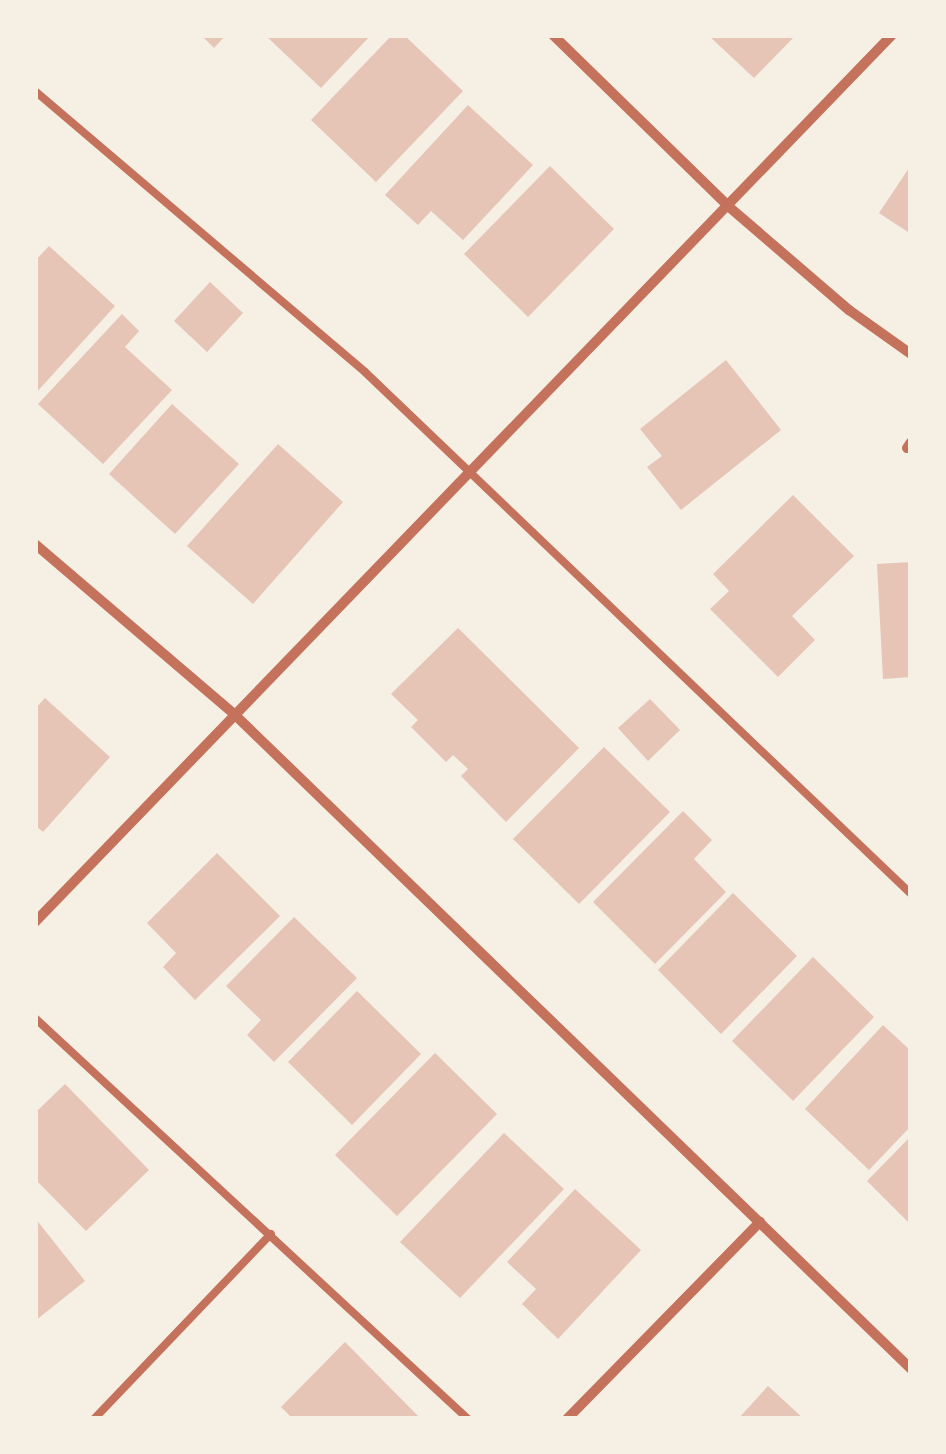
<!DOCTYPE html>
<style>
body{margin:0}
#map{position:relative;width:946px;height:1454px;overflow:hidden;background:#f6efe4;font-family:"Sofia Sans Condensed",sans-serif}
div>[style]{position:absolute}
.building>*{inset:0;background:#e6c5b7}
.service>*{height:8px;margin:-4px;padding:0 4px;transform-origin:4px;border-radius:4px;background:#c5725c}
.minor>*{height:10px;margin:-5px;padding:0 5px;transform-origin:5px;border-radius:5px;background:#c5725c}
span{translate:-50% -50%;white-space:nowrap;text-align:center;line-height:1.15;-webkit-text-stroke:9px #f6efe4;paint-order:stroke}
.frame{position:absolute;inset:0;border:38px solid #f6efe4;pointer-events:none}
</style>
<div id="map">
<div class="building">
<i style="clip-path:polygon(201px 35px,226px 35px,214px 48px)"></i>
<i style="clip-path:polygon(265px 35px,371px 35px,321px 88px)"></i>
<i style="clip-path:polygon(392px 35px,404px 35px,463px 91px,376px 182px,311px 120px)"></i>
<i style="clip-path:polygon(708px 35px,796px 35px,754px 78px)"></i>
<i style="clip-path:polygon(468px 105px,533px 165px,463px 240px,431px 211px,418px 225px,385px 195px)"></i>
<i style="clip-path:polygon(911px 165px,911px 234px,879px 213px)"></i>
<i style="clip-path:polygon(550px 166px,614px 229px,528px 317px,464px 254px)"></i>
<i style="clip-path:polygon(49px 246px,115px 306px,35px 394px,35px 261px)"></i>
<i style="clip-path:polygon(210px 282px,243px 313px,207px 352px,174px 321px)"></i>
<i style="clip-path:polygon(122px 314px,139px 331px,125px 347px,172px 390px,103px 464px,38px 404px)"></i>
<i style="clip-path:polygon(726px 360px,781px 430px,681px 510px,647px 467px,662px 456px,640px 429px)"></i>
<i style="clip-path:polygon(172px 404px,239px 464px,175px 534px,109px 474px)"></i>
<i style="clip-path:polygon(278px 444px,343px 502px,253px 604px,187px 546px)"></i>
<i style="clip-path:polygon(793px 495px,854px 556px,792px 616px,815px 640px,778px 677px,710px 609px,729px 591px,713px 574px)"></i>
<i style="clip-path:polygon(911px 562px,911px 677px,883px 679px,877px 564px)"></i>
<i style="clip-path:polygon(458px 628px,579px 748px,506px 822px,461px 776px,468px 769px,453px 755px,446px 762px,411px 727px,418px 720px,391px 694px)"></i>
<i style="clip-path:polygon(45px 698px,110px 757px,43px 832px,35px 825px,35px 709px)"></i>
<i style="clip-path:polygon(650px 699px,680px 730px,648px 761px,618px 728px)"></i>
<i style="clip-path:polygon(604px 747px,670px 812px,579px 904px,513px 839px)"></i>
<i style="clip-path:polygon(683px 811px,712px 840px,694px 859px,726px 892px,655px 964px,593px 902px)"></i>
<i style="clip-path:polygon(217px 853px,280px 916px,195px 1000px,163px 967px,176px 953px,147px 923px)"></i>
<i style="clip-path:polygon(733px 893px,797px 956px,721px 1034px,658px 970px)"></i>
<i style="clip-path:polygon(294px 917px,357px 978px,274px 1062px,247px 1035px,261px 1020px,226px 986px)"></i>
<i style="clip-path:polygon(813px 957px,874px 1017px,793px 1101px,732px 1041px)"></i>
<i style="clip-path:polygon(357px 991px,421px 1054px,352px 1125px,288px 1062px)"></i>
<i style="clip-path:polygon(883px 1025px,911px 1051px,911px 1126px,869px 1170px,805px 1109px)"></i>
<i style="clip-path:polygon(435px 1053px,497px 1114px,397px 1216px,335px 1155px)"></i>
<i style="clip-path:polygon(65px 1084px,149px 1170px,86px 1231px,35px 1179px,35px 1113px)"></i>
<i style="clip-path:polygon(504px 1133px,564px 1189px,460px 1298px,400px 1242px)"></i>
<i style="clip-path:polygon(911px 1136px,911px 1225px,867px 1181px)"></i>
<i style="clip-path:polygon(575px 1189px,641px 1250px,558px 1339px,522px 1304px,536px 1289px,507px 1262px)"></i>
<i style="clip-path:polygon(35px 1218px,85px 1281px,35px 1321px)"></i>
<i style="clip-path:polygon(345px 1342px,421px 1419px,293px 1419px,281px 1407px)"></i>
<i style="clip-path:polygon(768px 1386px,804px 1419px,738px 1419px)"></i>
</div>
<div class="service">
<i style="left:35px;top:91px;width:433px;rotate:40.4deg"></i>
<i style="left:365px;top:372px;width:755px;rotate:43.71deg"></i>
<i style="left:35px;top:1018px;width:590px;rotate:42.8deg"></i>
<i style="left:94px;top:1419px;width:256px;rotate:-46.3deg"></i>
</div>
<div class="minor">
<i style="left:553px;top:35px;width:245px;rotate:44.3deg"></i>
<i style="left:728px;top:206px;width:160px;rotate:40.7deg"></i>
<i style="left:849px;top:310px;width:76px;rotate:35.4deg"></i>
<i style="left:907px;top:448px;width:7px;rotate:-56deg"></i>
<i style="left:35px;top:544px;width:263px;rotate:40.5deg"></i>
<i style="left:235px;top:715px;width:941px;rotate:44.05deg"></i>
<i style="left:35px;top:922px;width:1233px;rotate:-45.99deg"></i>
<i style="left:567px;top:1419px;width:276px;rotate:-45.6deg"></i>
</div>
<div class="frame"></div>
</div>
